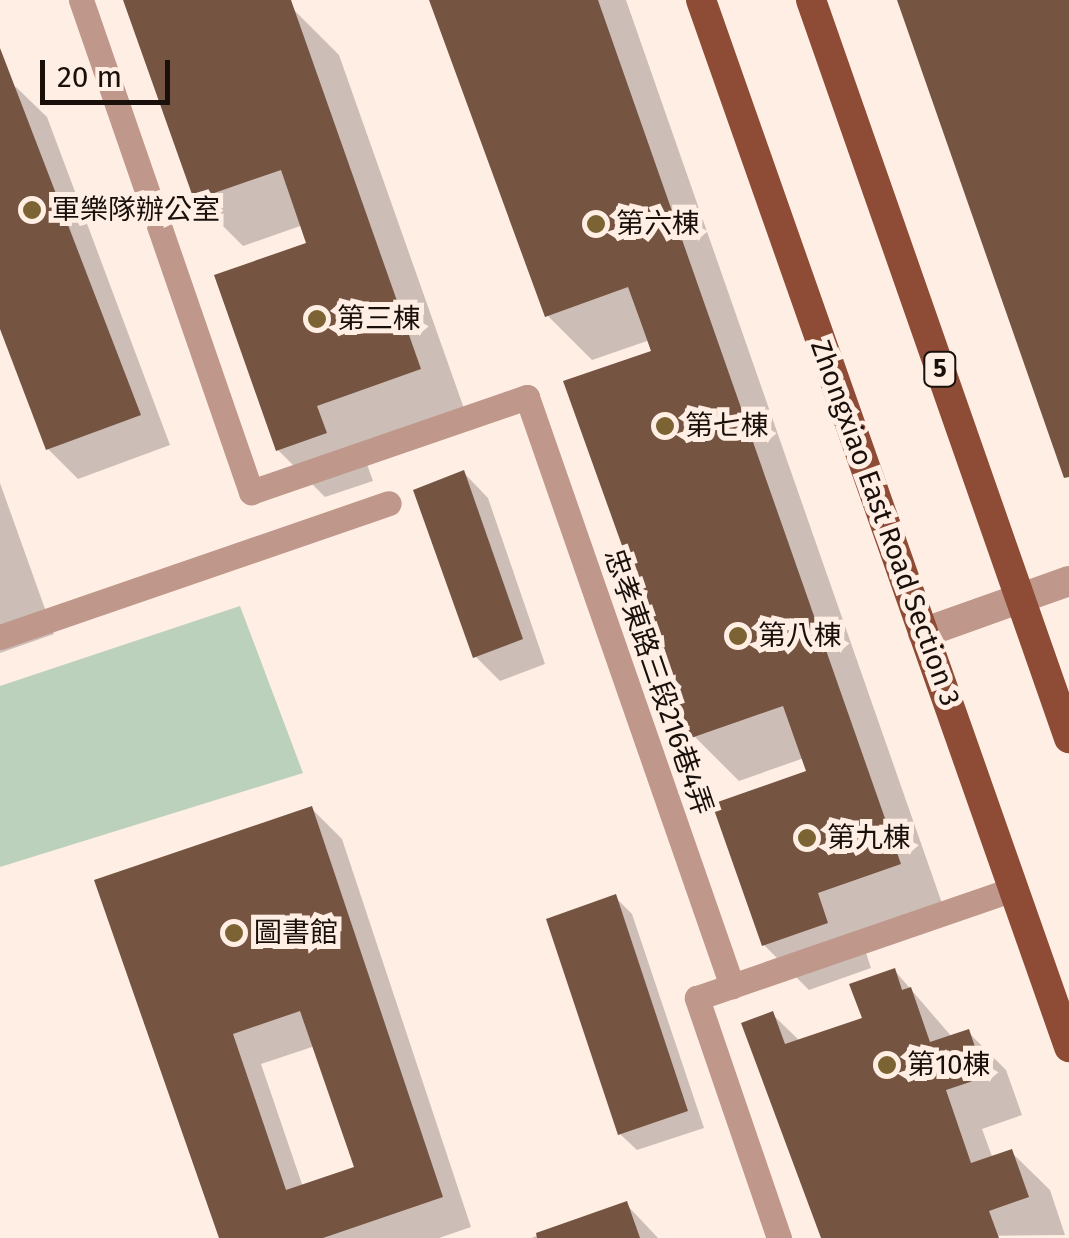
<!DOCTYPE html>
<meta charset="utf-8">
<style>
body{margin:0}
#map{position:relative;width:1069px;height:1238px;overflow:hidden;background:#ffeee4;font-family:"Fira Sans","Noto Sans TC",sans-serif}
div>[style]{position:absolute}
.green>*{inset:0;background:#bcd1bc}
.shadow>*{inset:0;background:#0003}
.building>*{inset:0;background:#755441}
.lane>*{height:25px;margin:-12.5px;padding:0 12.5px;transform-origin:12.5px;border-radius:12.5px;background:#bf978b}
.street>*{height:30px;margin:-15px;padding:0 15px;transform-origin:15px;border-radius:15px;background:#bf978b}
.primary>*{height:30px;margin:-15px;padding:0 15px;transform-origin:15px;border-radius:15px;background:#8e4b35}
.dots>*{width:28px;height:28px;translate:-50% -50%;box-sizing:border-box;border:5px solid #ffeee4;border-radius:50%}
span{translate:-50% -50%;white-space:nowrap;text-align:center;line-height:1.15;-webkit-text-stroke:10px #ffeee4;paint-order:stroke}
.shield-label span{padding:2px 8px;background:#ffeee4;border:2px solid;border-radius:8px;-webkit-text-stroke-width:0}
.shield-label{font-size:25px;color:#19100b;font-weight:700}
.poi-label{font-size:28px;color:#19100b}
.left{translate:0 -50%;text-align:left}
.street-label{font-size:28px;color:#19100b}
.scale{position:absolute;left:40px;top:60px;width:130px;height:45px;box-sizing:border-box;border:5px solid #19100b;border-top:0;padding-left:12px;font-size:30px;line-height:35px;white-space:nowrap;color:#19100b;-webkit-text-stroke:8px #ffeee4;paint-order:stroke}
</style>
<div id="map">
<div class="green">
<i style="clip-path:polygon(240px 606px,303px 773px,0 867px,0 686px)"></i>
</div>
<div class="shadow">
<i style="clip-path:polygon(135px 0,260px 0,292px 8px,339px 55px,467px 417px,363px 453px,373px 481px,325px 497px,278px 450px,310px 244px,303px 225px,243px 246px,196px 199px)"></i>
<i style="clip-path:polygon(432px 0,626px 0,944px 909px,861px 938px,871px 968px,809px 990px,764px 945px,809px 773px,804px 758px,739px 781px,694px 736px,650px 340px,592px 360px,547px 315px)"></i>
<i style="clip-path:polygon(16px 87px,47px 117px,170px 445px,78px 479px,48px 449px,0 322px,0 93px)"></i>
<i style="clip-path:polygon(464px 473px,488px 498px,545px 664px,500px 681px,476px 657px)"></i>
<i style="clip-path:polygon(0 483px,54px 634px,0 653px)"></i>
<i style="clip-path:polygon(evenodd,312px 809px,342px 839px,471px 1227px,439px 1238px,221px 1238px,98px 882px,312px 809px,315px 1046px,357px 1168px,303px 1187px,261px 1064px,315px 1046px)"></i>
<i style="clip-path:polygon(615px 897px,632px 914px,704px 1128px,637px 1150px,620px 1134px)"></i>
<i style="clip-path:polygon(895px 971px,952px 1037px,968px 1032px,1006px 1070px,1022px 1115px,982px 1129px,993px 1159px,1011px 1152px,1050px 1190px,1065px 1235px,823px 1238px,772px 1014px,800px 1041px,865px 1019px)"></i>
<i style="clip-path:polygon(626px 1204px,658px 1238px,531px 1238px)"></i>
</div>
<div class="building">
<i style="clip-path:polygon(123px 0,291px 0,421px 369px,317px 406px,327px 433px,276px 451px,214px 275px,306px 243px,281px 170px,194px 200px)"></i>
<i style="clip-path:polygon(429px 0,598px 0,901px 864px,818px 893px,828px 923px,762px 946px,712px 804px,806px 771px,783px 706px,691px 738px,563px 381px,651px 351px,640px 320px,628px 287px,545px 317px)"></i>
<i style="clip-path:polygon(897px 0,1069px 0,1069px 477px,1064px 478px)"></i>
<i style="clip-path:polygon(0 48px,141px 415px,46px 450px,0 329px)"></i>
<i style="clip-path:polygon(464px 470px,523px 639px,473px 658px,413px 490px)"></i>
<i style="clip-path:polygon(evenodd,312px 806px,443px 1197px,323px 1238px,219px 1238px,94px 880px,312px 806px,300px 1011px,354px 1167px,286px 1190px,233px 1034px,300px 1011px)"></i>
<i style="clip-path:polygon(616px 894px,688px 1111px,618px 1135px,546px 919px)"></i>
<i style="clip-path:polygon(895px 968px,902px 990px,911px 987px,930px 1042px,969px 1029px,985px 1077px,946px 1090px,971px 1163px,1012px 1149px,1029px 1197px,989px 1211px,999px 1238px,821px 1238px,741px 1023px,773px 1011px,785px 1044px,862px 1018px,849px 984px)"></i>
<i style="clip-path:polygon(627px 1201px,640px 1238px,537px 1238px,536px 1233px)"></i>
</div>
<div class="lane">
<i style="left:81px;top:0;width:521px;rotate:70.94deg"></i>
<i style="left:251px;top:492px;width:292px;rotate:-19deg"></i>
<i style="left:527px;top:397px;width:624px;rotate:70.81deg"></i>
<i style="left:0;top:637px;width:411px;rotate:-19deg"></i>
<i style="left:779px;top:1238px;width:254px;rotate:-108.9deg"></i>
<i style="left:697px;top:998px;width:334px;rotate:-19deg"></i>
</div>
<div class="street">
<i style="left:923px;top:633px;width:155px;rotate:-19.6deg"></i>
</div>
<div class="primary">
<i style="left:701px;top:0;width:1110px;rotate:70.63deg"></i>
<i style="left:811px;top:0;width:782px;rotate:70.73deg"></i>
</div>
<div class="dots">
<i style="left:32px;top:210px;background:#7b6333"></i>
<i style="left:596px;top:224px;background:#7b6333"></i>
<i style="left:317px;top:319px;background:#7b6333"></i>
<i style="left:665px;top:426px;background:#7b6333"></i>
<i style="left:738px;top:636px;background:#7b6333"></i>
<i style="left:807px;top:838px;background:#7b6333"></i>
<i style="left:234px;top:933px;background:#7b6333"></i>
<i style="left:887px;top:1065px;background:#7b6333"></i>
</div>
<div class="shield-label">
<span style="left:940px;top:369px">5</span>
</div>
<div class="poi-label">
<span class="left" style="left:52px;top:210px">軍樂隊辦公室</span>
<span class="left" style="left:616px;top:224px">第六棟</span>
<span class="left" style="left:337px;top:319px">第三棟</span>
<span class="left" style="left:685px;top:426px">第七棟</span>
<span class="left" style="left:758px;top:636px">第八棟</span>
<span class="left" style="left:827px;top:838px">第九棟</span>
<span class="left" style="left:254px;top:933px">圖書館</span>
<span class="left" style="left:907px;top:1065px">第10棟</span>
</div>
<div class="street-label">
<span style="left:885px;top:523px;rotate:70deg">Zhongxiao East Road Section 3</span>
<span style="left:658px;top:682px;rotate:71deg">忠孝東路三段216巷4弄</span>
</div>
<div class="scale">20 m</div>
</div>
